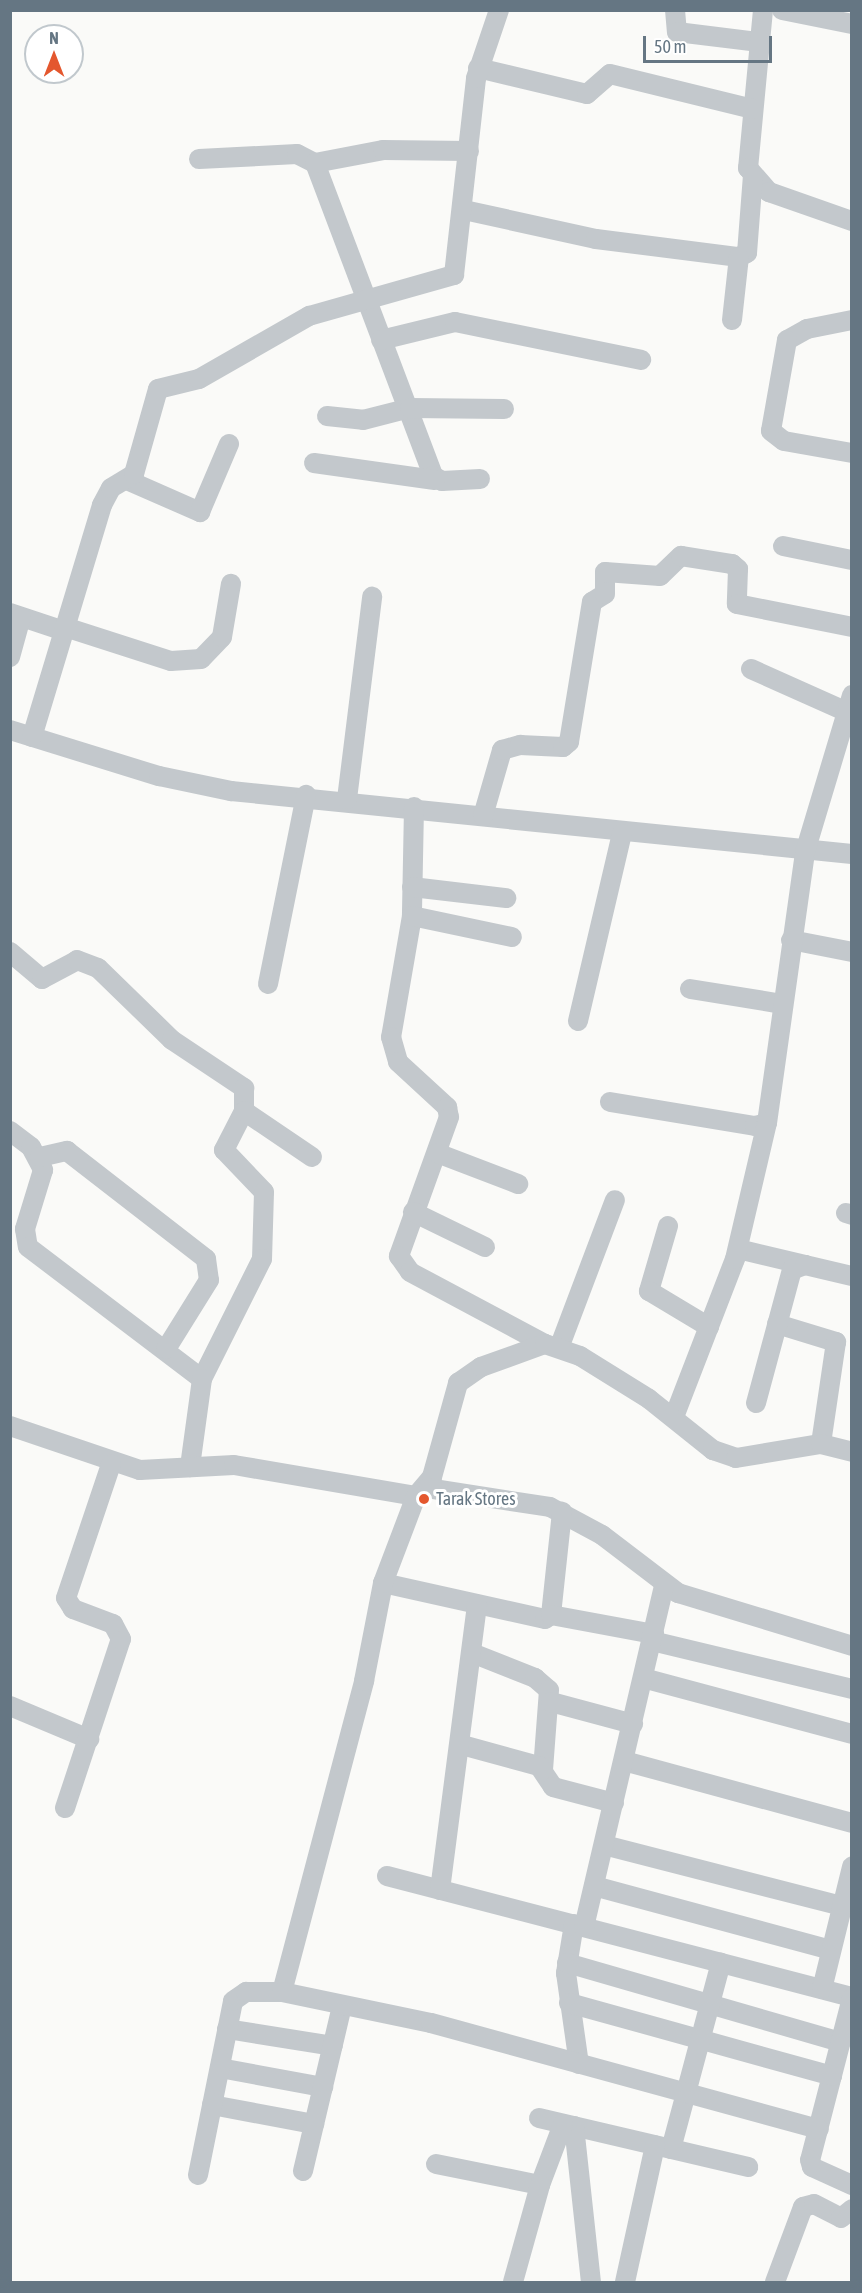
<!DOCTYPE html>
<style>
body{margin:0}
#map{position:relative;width:862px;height:2293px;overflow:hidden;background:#fafaf8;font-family:"Asap Condensed",sans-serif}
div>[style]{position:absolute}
.street>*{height:20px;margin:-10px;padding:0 10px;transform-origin:10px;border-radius:10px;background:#c3c8cc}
.dots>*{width:16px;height:16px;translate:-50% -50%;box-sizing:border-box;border:3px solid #fff;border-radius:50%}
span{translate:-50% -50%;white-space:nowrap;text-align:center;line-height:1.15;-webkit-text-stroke:6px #fff;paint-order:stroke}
.poi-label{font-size:18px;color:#657683}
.left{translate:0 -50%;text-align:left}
.frame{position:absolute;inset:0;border:12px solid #657683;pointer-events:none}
.north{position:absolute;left:24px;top:24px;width:60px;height:60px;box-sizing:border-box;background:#fff;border:2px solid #c1c8cd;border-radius:50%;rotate:0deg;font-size:16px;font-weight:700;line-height:24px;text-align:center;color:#657683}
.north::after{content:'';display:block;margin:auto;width:21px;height:27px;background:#e4572e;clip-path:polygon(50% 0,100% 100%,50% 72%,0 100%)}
.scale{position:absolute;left:643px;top:36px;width:129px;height:27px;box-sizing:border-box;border:3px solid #657683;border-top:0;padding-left:8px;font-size:18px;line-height:21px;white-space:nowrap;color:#657683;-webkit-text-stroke:4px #fff;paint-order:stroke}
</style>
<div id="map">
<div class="street">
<i style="left:675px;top:10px;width:22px;rotate:85deg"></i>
<i style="left:677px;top:32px;width:83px;rotate:7deg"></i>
<i style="left:763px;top:10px;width:159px;rotate:95.4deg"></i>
<i style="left:748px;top:168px;width:32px;rotate:49deg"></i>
<i style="left:769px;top:192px;width:88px;rotate:19.3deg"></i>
<i style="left:782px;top:10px;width:71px;rotate:11.3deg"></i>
<i style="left:478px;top:68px;width:112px;rotate:13.4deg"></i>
<i style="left:587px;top:94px;width:30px;rotate:-41deg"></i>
<i style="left:610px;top:74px;width:146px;rotate:13.8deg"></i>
<i style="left:199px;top:159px;width:98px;rotate:-2.9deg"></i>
<i style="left:297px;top:154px;width:20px;rotate:27deg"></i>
<i style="left:315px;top:163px;width:335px;rotate:69.3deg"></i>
<i style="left:433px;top:476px;width:10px;rotate:29deg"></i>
<i style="left:442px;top:481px;width:38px;rotate:-3deg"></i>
<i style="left:315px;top:163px;width:69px;rotate:-10.8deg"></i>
<i style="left:383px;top:150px;width:86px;rotate:0.7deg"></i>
<i style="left:464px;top:210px;width:135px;rotate:12.4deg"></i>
<i style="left:596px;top:239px;width:144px;rotate:7.2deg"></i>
<i style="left:739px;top:257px;width:9px;rotate:-27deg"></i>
<i style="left:747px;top:253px;width:78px;rotate:-85.6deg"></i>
<i style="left:732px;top:320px;width:63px;rotate:-83.7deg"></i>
<i style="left:852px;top:320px;width:46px;rotate:168.7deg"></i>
<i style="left:807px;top:329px;width:23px;rotate:151deg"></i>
<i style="left:787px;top:340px;width:92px;rotate:100deg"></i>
<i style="left:771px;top:431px;width:16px;rotate:38deg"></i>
<i style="left:784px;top:441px;width:69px;rotate:10deg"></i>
<i style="left:381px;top:340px;width:76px;rotate:-13.7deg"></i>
<i style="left:455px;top:322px;width:190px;rotate:11.5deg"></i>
<i style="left:327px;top:416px;width:36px;rotate:6deg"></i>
<i style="left:363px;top:420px;width:49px;rotate:-14.3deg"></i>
<i style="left:410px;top:408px;width:94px;rotate:0.6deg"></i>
<i style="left:314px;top:463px;width:122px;rotate:8deg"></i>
<i style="left:127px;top:480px;width:80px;rotate:23.7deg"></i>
<i style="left:200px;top:512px;width:74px;rotate:-66.9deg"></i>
<i style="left:783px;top:546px;width:70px;rotate:11.5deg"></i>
<i style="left:10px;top:613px;width:57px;rotate:18.4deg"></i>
<i style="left:65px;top:627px;width:111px;rotate:17.8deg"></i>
<i style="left:171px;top:661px;width:30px;rotate:-4deg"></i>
<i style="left:201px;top:659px;width:30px;rotate:-46deg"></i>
<i style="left:222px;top:637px;width:54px;rotate:-80.4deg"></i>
<i style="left:10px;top:657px;width:41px;rotate:-74.6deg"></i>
<i style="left:751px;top:669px;width:105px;rotate:24.1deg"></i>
<i style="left:10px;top:730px;width:156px;rotate:17.2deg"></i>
<i style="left:159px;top:776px;width:74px;rotate:11.8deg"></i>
<i style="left:231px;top:791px;width:624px;rotate:5.79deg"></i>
<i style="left:32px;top:737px;width:242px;rotate:-73.2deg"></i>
<i style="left:102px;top:505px;width:19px;rotate:-62deg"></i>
<i style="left:111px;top:488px;width:27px;rotate:-31deg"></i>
<i style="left:134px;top:474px;width:88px;rotate:-74.2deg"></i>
<i style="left:158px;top:389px;width:42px;rotate:-13.7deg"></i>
<i style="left:199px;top:379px;width:127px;rotate:-29.8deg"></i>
<i style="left:309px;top:316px;width:151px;rotate:-15.8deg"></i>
<i style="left:454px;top:275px;width:198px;rotate:-83.6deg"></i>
<i style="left:476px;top:78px;width:72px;rotate:-71.3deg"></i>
<i style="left:347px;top:799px;width:204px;rotate:-82.9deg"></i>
<i style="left:414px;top:807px;width:109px;rotate:91.1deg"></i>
<i style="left:412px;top:916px;width:123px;rotate:99.8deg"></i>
<i style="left:391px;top:1037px;width:26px;rotate:74deg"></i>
<i style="left:398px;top:1062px;width:67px;rotate:42.6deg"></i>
<i style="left:447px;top:1107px;width:10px;rotate:79deg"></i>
<i style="left:449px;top:1117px;width:148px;rotate:109.8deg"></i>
<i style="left:399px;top:1256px;width:19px;rotate:55deg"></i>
<i style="left:410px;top:1272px;width:153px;rotate:28.1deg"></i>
<i style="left:483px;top:816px;width:69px;rotate:-73.9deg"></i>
<i style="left:502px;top:750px;width:19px;rotate:-16deg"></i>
<i style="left:520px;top:745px;width:43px;rotate:2.7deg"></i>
<i style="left:563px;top:747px;width:8px;rotate:-40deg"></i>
<i style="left:569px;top:742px;width:142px;rotate:-80.7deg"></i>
<i style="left:592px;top:602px;width:15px;rotate:-32deg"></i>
<i style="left:605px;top:594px;width:22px;rotate:-90deg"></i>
<i style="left:605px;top:572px;width:55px;rotate:4.2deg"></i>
<i style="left:660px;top:576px;width:29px;rotate:-44deg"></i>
<i style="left:681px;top:556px;width:52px;rotate:8.9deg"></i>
<i style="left:732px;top:564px;width:8px;rotate:40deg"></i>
<i style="left:738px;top:569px;width:35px;rotate:92deg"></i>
<i style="left:737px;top:604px;width:117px;rotate:11.3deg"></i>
<i style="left:412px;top:887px;width:95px;rotate:6.7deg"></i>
<i style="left:412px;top:916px;width:102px;rotate:11.9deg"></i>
<i style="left:791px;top:940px;width:62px;rotate:11.1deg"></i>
<i style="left:10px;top:952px;width:42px;rotate:40.2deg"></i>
<i style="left:42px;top:979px;width:40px;rotate:-28deg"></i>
<i style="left:77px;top:960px;width:22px;rotate:21deg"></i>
<i style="left:98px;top:968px;width:103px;rotate:44.2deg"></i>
<i style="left:172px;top:1040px;width:87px;rotate:33.7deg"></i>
<i style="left:244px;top:1088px;width:23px;rotate:90deg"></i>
<i style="left:244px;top:1111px;width:44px;rotate:117.1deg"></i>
<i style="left:224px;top:1150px;width:58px;rotate:46.4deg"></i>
<i style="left:264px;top:1192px;width:67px;rotate:91.7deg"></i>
<i style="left:262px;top:1259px;width:134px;rotate:116.6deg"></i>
<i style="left:268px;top:984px;width:193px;rotate:-78.6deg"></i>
<i style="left:690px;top:989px;width:94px;rotate:9.2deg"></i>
<i style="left:578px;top:1021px;width:192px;rotate:-76.8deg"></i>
<i style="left:610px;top:1102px;width:147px;rotate:9.4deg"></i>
<i style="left:755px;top:1126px;width:12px;rotate:-14deg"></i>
<i style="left:767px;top:1123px;width:274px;rotate:-82deg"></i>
<i style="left:805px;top:852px;width:164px;rotate:-73.3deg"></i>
<i style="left:244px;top:1111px;width:82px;rotate:34.1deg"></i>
<i style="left:10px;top:1131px;width:26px;rotate:37deg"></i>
<i style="left:31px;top:1147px;width:26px;rotate:62deg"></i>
<i style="left:43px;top:1170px;width:62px;rotate:107deg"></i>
<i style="left:25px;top:1229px;width:18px;rotate:81deg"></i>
<i style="left:28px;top:1247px;width:218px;rotate:37.2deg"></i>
<i style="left:202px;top:1379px;width:89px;rotate:97.8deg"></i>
<i style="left:437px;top:1153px;width:87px;rotate:20.9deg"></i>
<i style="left:40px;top:1157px;width:28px;rotate:-13deg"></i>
<i style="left:67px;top:1151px;width:176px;rotate:37.8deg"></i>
<i style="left:206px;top:1259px;width:21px;rotate:82deg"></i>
<i style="left:209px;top:1280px;width:81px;rotate:121.9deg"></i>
<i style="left:413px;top:1212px;width:80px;rotate:25.9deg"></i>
<i style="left:846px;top:1213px;width:6px;rotate:18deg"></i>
<i style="left:668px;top:1226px;width:68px;rotate:106.3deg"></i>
<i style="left:649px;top:1291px;width:70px;rotate:31deg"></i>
<i style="left:738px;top:1249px;width:69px;rotate:13.4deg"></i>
<i style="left:777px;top:1324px;width:62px;rotate:17deg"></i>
<i style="left:836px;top:1342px;width:103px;rotate:98.4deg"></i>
<i style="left:559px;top:1348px;width:158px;rotate:-69.3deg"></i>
<i style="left:756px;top:1403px;width:138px;rotate:-74.9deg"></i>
<i style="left:792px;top:1270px;width:14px;rotate:-21deg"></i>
<i style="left:805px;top:1265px;width:48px;rotate:13.2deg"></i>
<i style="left:674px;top:1417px;width:169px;rotate:-68.9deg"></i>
<i style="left:735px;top:1259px;width:140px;rotate:-76.8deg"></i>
<i style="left:10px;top:1426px;width:137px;rotate:18.7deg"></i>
<i style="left:140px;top:1470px;width:94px;rotate:-3deg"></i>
<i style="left:234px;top:1465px;width:185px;rotate:9.7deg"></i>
<i style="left:416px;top:1496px;width:25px;rotate:-50deg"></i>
<i style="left:432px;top:1477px;width:98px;rotate:-74.5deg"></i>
<i style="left:458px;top:1383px;width:28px;rotate:-35deg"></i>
<i style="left:481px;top:1367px;width:68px;rotate:-19.8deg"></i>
<i style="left:545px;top:1344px;width:37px;rotate:19deg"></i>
<i style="left:580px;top:1356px;width:81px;rotate:31.9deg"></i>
<i style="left:649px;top:1399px;width:82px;rotate:38.6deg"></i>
<i style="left:713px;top:1450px;width:24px;rotate:19deg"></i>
<i style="left:736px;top:1458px;width:86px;rotate:-9.4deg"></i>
<i style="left:821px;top:1444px;width:32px;rotate:14deg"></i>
<i style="left:427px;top:1488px;width:124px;rotate:8.8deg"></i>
<i style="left:550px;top:1507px;width:59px;rotate:28.3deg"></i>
<i style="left:602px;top:1535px;width:96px;rotate:37.3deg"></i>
<i style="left:678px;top:1593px;width:182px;rotate:16.9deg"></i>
<i style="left:383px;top:1583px;width:166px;rotate:12.5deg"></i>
<i style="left:545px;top:1619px;width:7px;rotate:-34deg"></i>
<i style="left:551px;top:1615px;width:104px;rotate:-83.9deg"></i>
<i style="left:551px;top:1615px;width:105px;rotate:10.5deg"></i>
<i style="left:652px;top:1641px;width:206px;rotate:13.5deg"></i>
<i style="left:472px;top:1653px;width:68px;rotate:21.6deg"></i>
<i style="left:535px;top:1678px;width:18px;rotate:41deg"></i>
<i style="left:549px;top:1690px;width:80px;rotate:94.3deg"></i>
<i style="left:643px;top:1678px;width:216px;rotate:15deg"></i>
<i style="left:551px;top:1702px;width:85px;rotate:15deg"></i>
<i style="left:10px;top:1706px;width:86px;rotate:22.7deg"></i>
<i style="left:462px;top:1745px;width:80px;rotate:15.3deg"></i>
<i style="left:539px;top:1766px;width:25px;rotate:56deg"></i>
<i style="left:553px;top:1787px;width:63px;rotate:14.7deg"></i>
<i style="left:624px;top:1761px;width:236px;rotate:15.2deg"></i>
<i style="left:65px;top:1808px;width:178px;rotate:-71.7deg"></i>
<i style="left:121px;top:1639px;width:17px;rotate:-118deg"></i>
<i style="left:113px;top:1624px;width:43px;rotate:-159.4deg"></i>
<i style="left:73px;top:1609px;width:13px;rotate:-122deg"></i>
<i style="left:66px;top:1598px;width:141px;rotate:-71.4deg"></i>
<i style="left:604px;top:1845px;width:246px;rotate:14.4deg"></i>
<i style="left:387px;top:1876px;width:480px;rotate:14.6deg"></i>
<i style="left:594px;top:1886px;width:245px;rotate:15.1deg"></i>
<i style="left:440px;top:1890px;width:288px;rotate:-82.6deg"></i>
<i style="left:574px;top:1924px;width:50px;rotate:99.3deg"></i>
<i style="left:566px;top:1973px;width:92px;rotate:81.9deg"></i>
<i style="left:584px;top:1927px;width:351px;rotate:-76.8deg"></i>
<i style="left:567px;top:1963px;width:285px;rotate:16.1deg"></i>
<i style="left:822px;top:1989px;width:126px;rotate:-76.2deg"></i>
<i style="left:282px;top:1992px;width:322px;rotate:-75.2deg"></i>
<i style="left:364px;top:1681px;width:100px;rotate:-79deg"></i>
<i style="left:383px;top:1583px;width:93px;rotate:-69.2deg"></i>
<i style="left:852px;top:1998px;width:167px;rotate:104.5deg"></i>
<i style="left:810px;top:2160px;width:7px;rotate:74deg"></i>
<i style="left:812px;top:2167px;width:44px;rotate:24.2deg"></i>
<i style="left:569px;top:2003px;width:273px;rotate:15.5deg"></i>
<i style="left:227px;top:2029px;width:107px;rotate:9.1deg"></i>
<i style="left:220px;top:2068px;width:105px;rotate:10.5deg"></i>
<i style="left:212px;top:2105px;width:104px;rotate:10.6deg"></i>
<i style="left:539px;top:2118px;width:215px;rotate:13.2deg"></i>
<i style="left:574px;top:2126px;width:157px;rotate:83.8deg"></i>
<i style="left:671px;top:2149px;width:193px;rotate:-75deg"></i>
<i style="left:436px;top:2164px;width:106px;rotate:11.4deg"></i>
<i style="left:540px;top:2185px;width:65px;rotate:-69.3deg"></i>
<i style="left:303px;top:2171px;width:170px;rotate:-76.7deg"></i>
<i style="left:198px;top:2175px;width:177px;rotate:-78.6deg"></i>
<i style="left:233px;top:2001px;width:16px;rotate:-35deg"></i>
<i style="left:246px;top:1992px;width:36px"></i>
<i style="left:282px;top:1992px;width:152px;rotate:11.8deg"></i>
<i style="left:431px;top:2023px;width:402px;rotate:15.3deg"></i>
<i style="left:513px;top:2282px;width:101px;rotate:-74.4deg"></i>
<i style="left:625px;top:2282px;width:140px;rotate:-77.6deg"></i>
<i style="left:775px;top:2282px;width:80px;rotate:-69.5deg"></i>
<i style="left:803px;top:2207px;width:11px;rotate:-15deg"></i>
<i style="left:814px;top:2204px;width:30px;rotate:27deg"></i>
<i style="left:841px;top:2218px;width:14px;rotate:-39deg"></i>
</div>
<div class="dots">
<i style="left:424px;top:1499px;background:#e4572e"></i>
</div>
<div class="poi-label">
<span class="left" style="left:436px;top:1499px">Tarak Stores</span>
</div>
<div class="frame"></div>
<div class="north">N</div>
<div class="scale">50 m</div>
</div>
